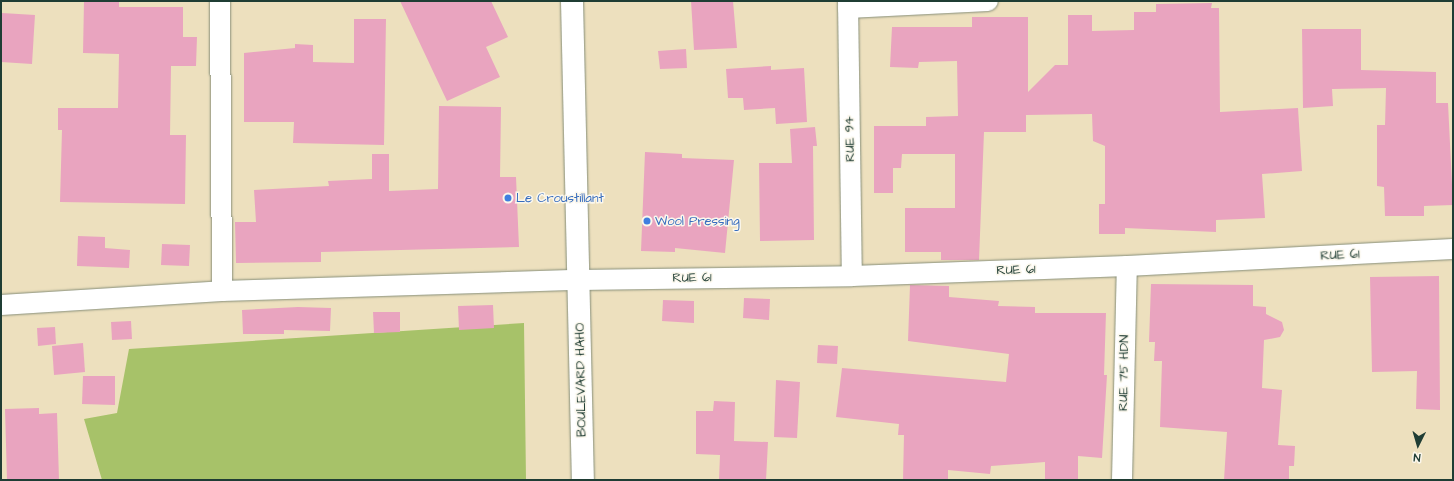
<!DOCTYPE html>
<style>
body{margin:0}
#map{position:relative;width:1454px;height:481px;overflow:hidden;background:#ede0be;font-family:"Architects Daughter",sans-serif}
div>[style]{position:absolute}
.green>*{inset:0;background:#a7c269}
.building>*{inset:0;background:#e9a4bf}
.roads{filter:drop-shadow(0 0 1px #868e79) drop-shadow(0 0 1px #868e79)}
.street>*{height:20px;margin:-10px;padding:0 10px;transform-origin:10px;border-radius:10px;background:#fff}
.secondary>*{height:22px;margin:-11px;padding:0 11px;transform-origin:11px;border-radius:11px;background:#fff}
.dots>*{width:11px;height:11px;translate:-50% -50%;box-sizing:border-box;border:2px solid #fbf7ec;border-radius:50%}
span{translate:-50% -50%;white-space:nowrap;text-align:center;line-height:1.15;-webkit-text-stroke:3px #fbf7ec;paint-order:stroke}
.street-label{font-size:13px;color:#1f3d34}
.shop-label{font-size:13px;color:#366cbe}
.left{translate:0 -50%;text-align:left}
.frame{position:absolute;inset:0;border:2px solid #1f3d34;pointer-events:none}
.north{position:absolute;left:1398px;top:425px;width:40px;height:40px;-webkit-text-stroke:3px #fbf7ec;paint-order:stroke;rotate:185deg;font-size:11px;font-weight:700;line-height:16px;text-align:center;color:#1f3d34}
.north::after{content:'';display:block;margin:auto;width:14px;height:18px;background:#1f3d34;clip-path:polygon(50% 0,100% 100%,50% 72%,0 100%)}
</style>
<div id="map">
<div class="green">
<i style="clip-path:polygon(524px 323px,526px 480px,102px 480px,84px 419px,117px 413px,129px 349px)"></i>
</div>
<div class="building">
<i style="clip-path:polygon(84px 1px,119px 1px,119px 7px,183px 7px,183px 37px,197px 37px,196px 66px,171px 66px,170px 135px,186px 135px,185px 204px,60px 202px,62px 130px,58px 130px,58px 108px,118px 108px,119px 54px,83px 53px)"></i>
<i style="clip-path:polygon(400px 1px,491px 1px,508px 37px,486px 47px,500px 77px,447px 101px)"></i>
<i style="clip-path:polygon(691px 1px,733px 1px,737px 48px,694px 50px)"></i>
<i style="clip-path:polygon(1212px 3px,1211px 8px,1219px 8px,1220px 112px,1298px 108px,1302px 171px,1262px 174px,1265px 218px,1216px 220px,1216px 232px,1125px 228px,1125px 234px,1099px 234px,1099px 204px,1105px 204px,1105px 146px,1093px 141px,1092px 114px,1026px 115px,1026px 132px,984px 132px,979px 260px,941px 260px,941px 252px,905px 252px,905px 208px,955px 208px,955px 154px,902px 154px,901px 168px,893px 168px,893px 193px,874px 193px,874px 126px,926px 126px,926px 117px,958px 116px,957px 61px,919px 62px,918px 68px,890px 67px,892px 27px,972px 27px,972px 17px,1028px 17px,1028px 92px,1055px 65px,1068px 65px,1068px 15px,1092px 15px,1092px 31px,1134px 30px,1134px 12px,1156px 12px,1156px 4px)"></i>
<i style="clip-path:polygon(2px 13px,35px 15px,32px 64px,1px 62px)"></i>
<i style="clip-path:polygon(354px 19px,386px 19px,384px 145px,293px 143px,294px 122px,244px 122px,244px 53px,295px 48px,295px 44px,313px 45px,313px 62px,354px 63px)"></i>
<i style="clip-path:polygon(1302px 29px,1361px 29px,1361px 70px,1436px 72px,1436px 103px,1448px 103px,1453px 205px,1424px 206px,1424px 216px,1385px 216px,1384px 187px,1377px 186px,1377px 125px,1385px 125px,1386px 88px,1332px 89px,1333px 106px,1303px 108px)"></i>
<i style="clip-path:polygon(686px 49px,687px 68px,660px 69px,658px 51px)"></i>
<i style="clip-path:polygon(771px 66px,771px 70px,804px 68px,807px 122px,776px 124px,775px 108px,744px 110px,743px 98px,728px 98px,726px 69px)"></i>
<i style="clip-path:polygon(439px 106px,501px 107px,500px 177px,516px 177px,519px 247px,321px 252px,321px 262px,236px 263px,235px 222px,256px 222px,254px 190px,329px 186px,328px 181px,372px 179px,372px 154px,389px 154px,389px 191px,438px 189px)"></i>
<i style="clip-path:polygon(815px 127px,817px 146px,813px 146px,814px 240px,760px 241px,759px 163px,792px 163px,790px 129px)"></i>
<i style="clip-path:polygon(645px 152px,682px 154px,682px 158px,734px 160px,725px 253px,675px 248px,675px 252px,641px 251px)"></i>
<i style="clip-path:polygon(78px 236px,105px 237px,105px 248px,130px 250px,129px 268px,77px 266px)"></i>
<i style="clip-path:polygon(162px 244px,190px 245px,189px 266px,161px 265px)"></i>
<i style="clip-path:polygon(1439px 276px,1440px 410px,1416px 409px,1417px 371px,1372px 372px,1370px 277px)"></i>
<i style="clip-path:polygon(1151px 284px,1253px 285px,1253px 306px,1266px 307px,1266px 314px,1282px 322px,1284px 330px,1280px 337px,1264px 340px,1262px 388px,1282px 390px,1278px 445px,1295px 446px,1294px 466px,1289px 466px,1289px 480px,1224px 480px,1227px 432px,1160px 427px,1162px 361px,1154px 361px,1155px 342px,1149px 342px)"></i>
<i style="clip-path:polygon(910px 285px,949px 286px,949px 297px,999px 301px,998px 306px,1035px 307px,1035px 313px,1106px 313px,1104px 375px,1107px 375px,1102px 458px,1078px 456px,1078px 480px,1045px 480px,1045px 462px,991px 466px,990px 474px,948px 470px,948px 480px,903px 480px,904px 435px,898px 435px,899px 424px,836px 417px,842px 368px,1006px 382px,1009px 354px,908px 341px)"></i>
<i style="clip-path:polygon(744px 298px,770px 299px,769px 320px,743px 318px)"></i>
<i style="clip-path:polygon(663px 300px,694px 301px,694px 323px,662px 321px)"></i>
<i style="clip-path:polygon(493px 305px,494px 328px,459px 330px,458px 306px)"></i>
<i style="clip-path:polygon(298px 307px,331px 308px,330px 331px,284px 330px,284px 334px,243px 334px,242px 310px)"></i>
<i style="clip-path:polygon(373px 312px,400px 312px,400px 332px,374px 333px)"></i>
<i style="clip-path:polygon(131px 321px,132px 339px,112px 340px,111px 322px)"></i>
<i style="clip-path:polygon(55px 327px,56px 344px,38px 346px,37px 328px)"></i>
<i style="clip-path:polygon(83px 343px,85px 372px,54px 375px,52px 346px)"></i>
<i style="clip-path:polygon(818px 345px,838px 346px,837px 364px,817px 363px)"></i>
<i style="clip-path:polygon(83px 376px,115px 376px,115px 405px,82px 404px)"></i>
<i style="clip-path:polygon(776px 380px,800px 382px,797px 438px,774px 437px)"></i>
<i style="clip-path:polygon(714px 401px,735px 402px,734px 441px,768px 442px,766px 480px,719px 480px,720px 455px,696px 454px,696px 411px,713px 411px)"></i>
<i style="clip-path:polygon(39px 408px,39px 414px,57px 413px,59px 480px,7px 480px,5px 409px)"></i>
</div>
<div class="roads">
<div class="street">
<i style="left:220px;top:1px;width:290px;rotate:89.6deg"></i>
<i style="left:848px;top:1px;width:275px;rotate:89.2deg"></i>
<i style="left:848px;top:8px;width:140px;rotate:-2.9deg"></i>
<i style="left:1px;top:305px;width:221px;rotate:-3.6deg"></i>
<i style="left:222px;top:291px;width:357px;rotate:-1.8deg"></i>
<i style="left:579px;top:280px;width:273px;rotate:-0.8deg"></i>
<i style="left:852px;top:276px;width:275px;rotate:-2.1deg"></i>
<i style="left:1127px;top:266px;width:326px;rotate:-3deg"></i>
<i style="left:1122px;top:480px;width:214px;rotate:-88.7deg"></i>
</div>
<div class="secondary">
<i style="left:572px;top:1px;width:479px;rotate:88.7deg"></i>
</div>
</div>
<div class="dots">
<i style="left:508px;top:198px;background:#3f7fe0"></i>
<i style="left:647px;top:221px;background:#3f7fe0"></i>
</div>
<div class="street-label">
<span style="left:850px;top:139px;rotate:-91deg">RUE 94</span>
<span style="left:1340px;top:255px;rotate:-3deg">RUE 61</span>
<span style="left:1016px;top:270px;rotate:-2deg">RUE 61</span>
<span style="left:692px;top:278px;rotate:-1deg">RUE 61</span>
<span style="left:1124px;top:373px;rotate:-89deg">RUE 75 HDN</span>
<span style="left:581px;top:380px;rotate:-91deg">BOULEVARD HAHO</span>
</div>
<div class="shop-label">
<span class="left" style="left:516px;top:198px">Le Croustillant</span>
<span class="left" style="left:655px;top:221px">Wool Pressing</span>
</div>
<div class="frame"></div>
<div class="north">N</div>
</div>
